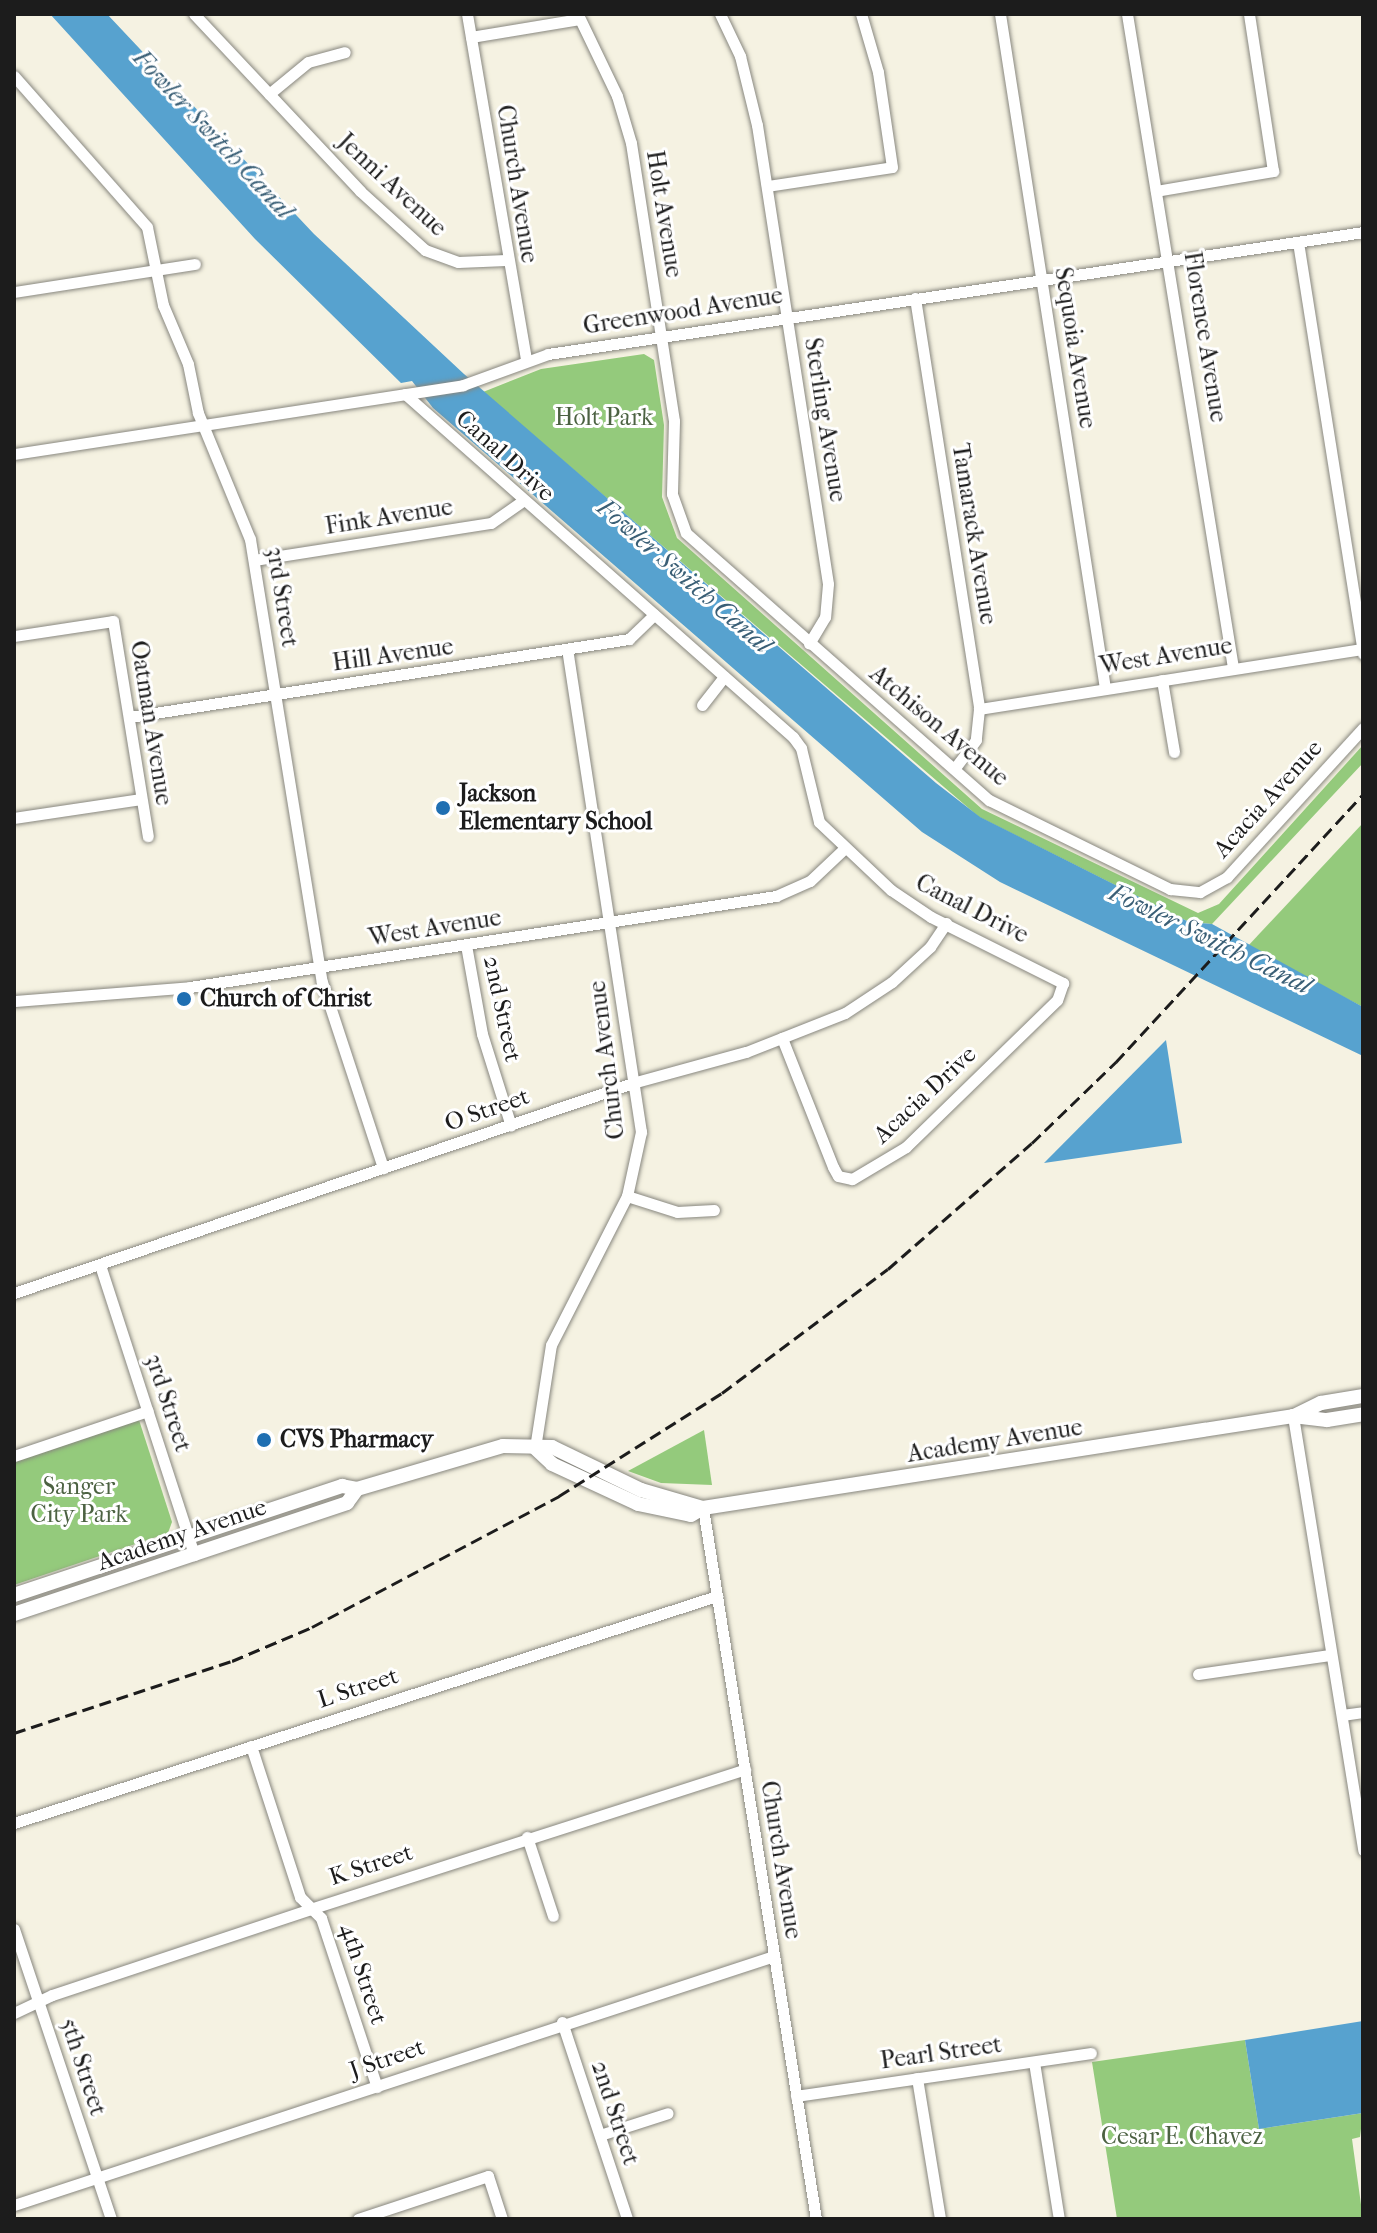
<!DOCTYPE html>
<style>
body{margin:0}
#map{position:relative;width:1377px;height:2233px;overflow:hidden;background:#f5f2e2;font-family:"IM FELL French Canon",serif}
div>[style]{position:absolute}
.green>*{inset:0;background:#94ca7c}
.water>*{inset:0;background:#57a2cf}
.roads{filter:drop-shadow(0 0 2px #88877f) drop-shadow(0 0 2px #88877f)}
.minor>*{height:11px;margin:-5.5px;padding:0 5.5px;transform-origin:5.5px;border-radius:5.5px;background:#fff}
.major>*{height:14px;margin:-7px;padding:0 7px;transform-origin:7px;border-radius:7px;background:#fff}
.rail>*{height:3px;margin-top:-1.5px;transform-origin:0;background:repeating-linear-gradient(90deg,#1c1c1c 0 12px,transparent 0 18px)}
.dots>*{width:22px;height:22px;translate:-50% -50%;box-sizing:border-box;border:4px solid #fff;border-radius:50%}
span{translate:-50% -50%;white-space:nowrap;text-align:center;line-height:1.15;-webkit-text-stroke:6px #fff;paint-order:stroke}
.street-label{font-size:24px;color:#1c1c1c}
.park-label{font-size:24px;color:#4c6242}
.poi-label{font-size:24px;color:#1c1c1c;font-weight:700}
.left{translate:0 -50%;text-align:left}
.water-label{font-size:26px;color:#3a5f76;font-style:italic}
.frame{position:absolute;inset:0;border:16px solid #1c1c1c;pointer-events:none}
</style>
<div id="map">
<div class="green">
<i style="clip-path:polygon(644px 354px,654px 360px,664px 425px,662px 497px,677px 538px,982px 809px,1198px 913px,1219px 904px,1363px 745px,1363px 763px,1212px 924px,1189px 922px,979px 817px,483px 392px,541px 369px)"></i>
<i style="clip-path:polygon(1363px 823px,1363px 1007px,1247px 947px)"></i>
<i style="clip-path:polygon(139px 1420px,172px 1522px,168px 1533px,14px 1585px,14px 1461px)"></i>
<i style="clip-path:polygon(704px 1430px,712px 1485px,661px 1483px,628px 1471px)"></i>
<i style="clip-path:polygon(1245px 2040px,1259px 2129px,1363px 2113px,1360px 2137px,1352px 2139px,1363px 2219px,1117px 2219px,1092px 2062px)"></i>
</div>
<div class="water">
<i style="clip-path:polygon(50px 14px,107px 14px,314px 234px,464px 374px,936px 783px,980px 817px,1189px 922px,1212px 924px,1363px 1007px,1363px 1056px,1000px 882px,922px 832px,433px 408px,412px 381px,401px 383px,255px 239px)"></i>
<i style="clip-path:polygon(1166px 1040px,1182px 1143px,1044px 1163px)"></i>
<i style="clip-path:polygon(1363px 2021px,1363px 2113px,1259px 2129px,1245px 2040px)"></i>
</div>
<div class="roads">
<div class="minor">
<i style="left:194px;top:14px;width:243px;rotate:46.8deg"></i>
<i style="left:360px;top:191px;width:88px;rotate:42.2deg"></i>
<i style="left:425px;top:250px;width:35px;rotate:20deg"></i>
<i style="left:458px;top:262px;width:48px;rotate:-2.4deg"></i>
<i style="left:467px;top:14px;width:351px;rotate:80.3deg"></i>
<i style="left:720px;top:14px;width:47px;rotate:64.5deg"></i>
<i style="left:740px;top:56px;width:71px;rotate:76.2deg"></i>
<i style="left:757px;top:125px;width:464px;rotate:81.2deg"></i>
<i style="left:828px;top:584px;width:33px;rotate:95deg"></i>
<i style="left:825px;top:617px;width:31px;rotate:121deg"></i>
<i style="left:1000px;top:14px;width:682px;rotate:81.15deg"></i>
<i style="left:1127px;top:14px;width:663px;rotate:80.79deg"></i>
<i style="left:471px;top:37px;width:110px;rotate:-9.4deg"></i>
<i style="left:580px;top:19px;width:85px;rotate:64.3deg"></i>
<i style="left:617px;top:96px;width:49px;rotate:73.4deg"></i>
<i style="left:631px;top:143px;width:281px;rotate:81.2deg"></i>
<i style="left:674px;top:421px;width:73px;rotate:91.6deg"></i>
<i style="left:672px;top:494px;width:41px;rotate:70.3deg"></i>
<i style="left:686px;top:533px;width:404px;rotate:41.4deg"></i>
<i style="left:989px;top:800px;width:202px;rotate:26.2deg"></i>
<i style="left:1170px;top:889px;width:30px;rotate:6deg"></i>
<i style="left:1200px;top:892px;width:31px;rotate:-29deg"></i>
<i style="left:1227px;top:877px;width:202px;rotate:-47.6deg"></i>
<i style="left:14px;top:76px;width:201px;rotate:48.6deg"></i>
<i style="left:147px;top:227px;width:80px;rotate:78.4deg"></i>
<i style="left:163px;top:305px;width:64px;rotate:67deg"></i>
<i style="left:188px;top:364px;width:50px;rotate:78.5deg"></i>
<i style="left:198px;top:413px;width:136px;rotate:67.6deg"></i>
<i style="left:250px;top:539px;width:449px;rotate:80.8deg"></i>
<i style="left:322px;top:982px;width:196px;rotate:71.8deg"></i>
<i style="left:269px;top:94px;width:50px;rotate:-39.4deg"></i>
<i style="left:308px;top:62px;width:38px;rotate:-15deg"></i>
<i style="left:767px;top:186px;width:126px;rotate:-8.6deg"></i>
<i style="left:892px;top:167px;width:96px;rotate:-98.4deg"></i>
<i style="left:878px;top:72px;width:60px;rotate:-106.3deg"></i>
<i style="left:1156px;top:191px;width:119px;rotate:-9.7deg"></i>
<i style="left:1273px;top:171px;width:159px;rotate:-98.7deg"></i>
<i style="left:1298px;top:242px;width:417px;rotate:81deg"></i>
<i style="left:14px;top:292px;width:183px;rotate:-8.8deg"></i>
<i style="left:915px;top:298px;width:416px;rotate:81.1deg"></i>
<i style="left:979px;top:709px;width:31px;rotate:96deg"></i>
<i style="left:976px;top:740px;width:36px;rotate:127deg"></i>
<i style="left:405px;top:394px;width:518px;rotate:41.48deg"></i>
<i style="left:793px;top:737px;width:14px;rotate:54deg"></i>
<i style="left:801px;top:748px;width:76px;rotate:76.3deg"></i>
<i style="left:819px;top:822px;width:99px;rotate:43.4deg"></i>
<i style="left:891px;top:890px;width:48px;rotate:34deg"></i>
<i style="left:931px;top:917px;width:148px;rotate:26.6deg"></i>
<i style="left:1063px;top:983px;width:18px;rotate:109deg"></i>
<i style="left:1057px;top:1000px;width:211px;rotate:135.8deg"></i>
<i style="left:906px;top:1147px;width:63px;rotate:149.3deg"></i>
<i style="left:852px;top:1179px;width:14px;rotate:-168deg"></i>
<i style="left:838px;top:1176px;width:10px;rotate:-119deg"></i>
<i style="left:833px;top:1167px;width:139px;rotate:-111.6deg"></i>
<i style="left:14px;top:454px;width:454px;rotate:-8.7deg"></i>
<i style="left:463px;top:385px;width:90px;rotate:-20deg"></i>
<i style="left:548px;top:354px;width:824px;rotate:-8.51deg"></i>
<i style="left:254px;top:560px;width:240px;rotate:-8.9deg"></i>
<i style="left:491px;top:523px;width:38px;rotate:-35deg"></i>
<i style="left:14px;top:636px;width:100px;rotate:-8.6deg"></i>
<i style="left:113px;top:621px;width:218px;rotate:80.8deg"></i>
<i style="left:1162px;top:680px;width:73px;rotate:80.5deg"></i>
<i style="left:702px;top:705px;width:36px;rotate:-52deg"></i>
<i style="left:979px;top:709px;width:387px;rotate:-8.9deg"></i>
<i style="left:129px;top:717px;width:506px;rotate:-8.87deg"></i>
<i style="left:629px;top:639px;width:35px;rotate:-44deg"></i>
<i style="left:14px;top:818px;width:128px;rotate:-8.5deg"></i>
<i style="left:466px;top:945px;width:90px;rotate:79.8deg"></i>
<i style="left:482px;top:1034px;width:96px;rotate:72.5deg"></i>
<i style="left:14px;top:1001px;width:177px;rotate:-4.5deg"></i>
<i style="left:190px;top:987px;width:593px;rotate:-8.83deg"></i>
<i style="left:776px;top:896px;width:37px;rotate:-24deg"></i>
<i style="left:810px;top:881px;width:48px;rotate:-43.3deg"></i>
<i style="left:627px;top:1196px;width:52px;rotate:17.7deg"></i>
<i style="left:677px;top:1212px;width:37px;rotate:-3deg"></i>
<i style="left:100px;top:1265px;width:305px;rotate:72deg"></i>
<i style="left:14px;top:1293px;width:657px;rotate:-18.74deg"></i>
<i style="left:636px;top:1082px;width:114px;rotate:-15.3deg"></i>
<i style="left:746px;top:1052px;width:106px;rotate:-21.5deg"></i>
<i style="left:845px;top:1013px;width:56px;rotate:-33.4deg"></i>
<i style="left:892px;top:982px;width:52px;rotate:-42.6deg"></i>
<i style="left:930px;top:947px;width:29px;rotate:-56deg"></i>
<i style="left:1293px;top:1416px;width:440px;rotate:80.8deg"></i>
<i style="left:535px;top:1448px;width:104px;rotate:-81.2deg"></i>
<i style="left:551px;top:1345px;width:167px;rotate:-63deg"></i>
<i style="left:627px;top:1196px;width:66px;rotate:-77.7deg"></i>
<i style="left:641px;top:1132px;width:488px;rotate:-98.7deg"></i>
<i style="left:14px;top:1456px;width:141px;rotate:-18.6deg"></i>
<i style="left:703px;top:1508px;width:720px;rotate:80.97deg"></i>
<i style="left:1198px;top:1674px;width:133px;rotate:-8.2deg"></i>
<i style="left:1342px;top:1715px;width:21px;rotate:-8deg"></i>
<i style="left:251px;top:1746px;width:159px;rotate:72deg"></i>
<i style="left:300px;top:1897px;width:30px;rotate:45deg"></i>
<i style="left:321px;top:1918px;width:178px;rotate:71.7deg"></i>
<i style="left:14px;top:1823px;width:739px;rotate:-17.9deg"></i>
<i style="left:527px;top:1837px;width:83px;rotate:71.8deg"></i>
<i style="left:14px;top:1929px;width:306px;rotate:71.5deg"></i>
<i style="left:14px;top:2013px;width:42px;rotate:-25.3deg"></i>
<i style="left:52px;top:1995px;width:272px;rotate:-18.4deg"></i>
<i style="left:310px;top:1909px;width:457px;rotate:-17.8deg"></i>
<i style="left:562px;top:2022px;width:207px;rotate:71.7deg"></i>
<i style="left:1034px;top:2062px;width:159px;rotate:81deg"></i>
<i style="left:917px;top:2078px;width:143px;rotate:80.7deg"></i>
<i style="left:796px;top:2096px;width:298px;rotate:-8.3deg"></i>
<i style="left:600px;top:2135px;width:71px;rotate:-17.9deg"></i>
<i style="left:14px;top:2205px;width:800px;rotate:-18.14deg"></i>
<i style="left:358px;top:2219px;width:137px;rotate:-18.3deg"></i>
<i style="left:488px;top:2176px;width:45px;rotate:72deg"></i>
</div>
<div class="major">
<i style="left:1294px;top:1416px;width:30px;rotate:-26deg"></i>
<i style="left:1321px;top:1403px;width:43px;rotate:-9.5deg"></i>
<i style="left:535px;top:1448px;width:23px;rotate:43deg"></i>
<i style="left:552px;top:1464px;width:95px;rotate:24.9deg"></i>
<i style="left:638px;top:1504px;width:54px;rotate:11.7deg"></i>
<i style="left:691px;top:1515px;width:14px;rotate:-30deg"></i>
<i style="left:703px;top:1508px;width:597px;rotate:-8.86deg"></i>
<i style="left:1293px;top:1416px;width:34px;rotate:7deg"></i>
<i style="left:1327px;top:1420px;width:36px;rotate:-9deg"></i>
<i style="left:14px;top:1595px;width:346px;rotate:-18.4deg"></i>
<i style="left:342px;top:1486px;width:15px;rotate:11deg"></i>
<i style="left:357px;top:1489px;width:152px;rotate:-16.4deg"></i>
<i style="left:503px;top:1446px;width:49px;rotate:1.2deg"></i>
<i style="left:552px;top:1447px;width:99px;rotate:25.8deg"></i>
<i style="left:641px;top:1490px;width:65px;rotate:16.2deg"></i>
<i style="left:14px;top:1614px;width:351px;rotate:-18.4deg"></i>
<i style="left:347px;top:1503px;width:17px;rotate:-54deg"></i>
</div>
</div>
<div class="rail">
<i style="left:14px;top:1733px;width:230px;rotate:-18.3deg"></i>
<i style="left:232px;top:1661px;width:87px;rotate:-23deg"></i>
<i style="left:312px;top:1627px;width:280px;rotate:-27.9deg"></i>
<i style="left:559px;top:1496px;width:193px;rotate:-32.3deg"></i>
<i style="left:722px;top:1393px;width:207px;rotate:-36.8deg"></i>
<i style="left:888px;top:1269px;width:191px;rotate:-41.2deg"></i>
<i style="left:1032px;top:1143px;width:117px;rotate:-44deg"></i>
<i style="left:1116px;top:1062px;width:364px;rotate:-47.3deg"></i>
</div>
<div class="dots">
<i style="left:443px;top:808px;background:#1f6fb2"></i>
<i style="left:184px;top:999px;background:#1f6fb2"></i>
<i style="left:264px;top:1440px;background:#1f6fb2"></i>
</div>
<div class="street-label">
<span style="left:517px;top:184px;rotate:81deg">Church Avenue</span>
<span style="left:392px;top:185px;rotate:43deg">Jenni Avenue</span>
<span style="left:664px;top:214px;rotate:81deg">Holt Avenue</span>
<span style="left:683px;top:311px;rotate:-9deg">Greenwood Avenue</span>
<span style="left:1205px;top:337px;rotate:81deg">Florence Avenue</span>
<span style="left:1075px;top:348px;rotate:81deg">Sequoia Avenue</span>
<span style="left:825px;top:420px;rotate:81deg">Sterling Avenue</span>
<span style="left:505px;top:456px;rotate:42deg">Canal Drive</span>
<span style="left:389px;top:517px;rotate:-9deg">Fink Avenue</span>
<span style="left:974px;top:534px;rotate:81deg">Tamarack Avenue</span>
<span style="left:282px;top:597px;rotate:81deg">3rd Street</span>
<span style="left:393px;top:655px;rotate:-8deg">Hill Avenue</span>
<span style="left:1166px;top:656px;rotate:-9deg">West Avenue</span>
<span style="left:151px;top:723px;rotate:81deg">Oatman Avenue</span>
<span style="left:939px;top:726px;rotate:40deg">Atchison Avenue</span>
<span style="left:1268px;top:799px;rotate:-48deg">Acacia Avenue</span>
<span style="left:972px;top:909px;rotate:27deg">Canal Drive</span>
<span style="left:435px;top:928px;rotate:-9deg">West Avenue</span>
<span style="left:502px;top:1009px;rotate:78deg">2nd Street</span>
<span style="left:607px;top:1060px;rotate:-97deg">Church Avenue</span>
<span style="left:925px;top:1095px;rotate:-43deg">Acacia Drive</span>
<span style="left:487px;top:1110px;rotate:-19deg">O Street</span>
<span style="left:168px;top:1403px;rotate:72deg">3rd Street</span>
<span style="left:995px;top:1441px;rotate:-9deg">Academy Avenue</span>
<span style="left:182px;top:1535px;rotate:-19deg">Academy Avenue</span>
<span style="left:358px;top:1688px;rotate:-18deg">L Street</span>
<span style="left:781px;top:1860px;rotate:81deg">Church Avenue</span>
<span style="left:371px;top:1865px;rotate:-18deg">K Street</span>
<span style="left:363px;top:1974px;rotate:72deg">4th Street</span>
<span style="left:941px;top:2053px;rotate:-8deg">Pearl Street</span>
<span style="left:387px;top:2059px;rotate:-19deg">J Street</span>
<span style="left:83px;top:2067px;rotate:72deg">5th Street</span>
<span style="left:615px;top:2113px;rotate:72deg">2nd Street</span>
</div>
<div class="park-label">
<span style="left:604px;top:418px">Holt Park</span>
<span style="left:79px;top:1501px">Sanger<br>City Park</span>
<span style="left:1182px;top:2137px">Cesar E. Chavez</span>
</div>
<div class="poi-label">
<span class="left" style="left:459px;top:808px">Jackson<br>Elementary School</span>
<span class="left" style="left:200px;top:999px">Church of Christ</span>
<span class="left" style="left:280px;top:1440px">CVS Pharmacy</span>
</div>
<div class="water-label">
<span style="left:213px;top:134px;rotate:47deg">Fowler Switch Canal</span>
<span style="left:684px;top:576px;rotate:41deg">Fowler Switch Canal</span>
<span style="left:1210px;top:939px;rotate:26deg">Fowler Switch Canal</span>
</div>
<div class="frame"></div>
</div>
